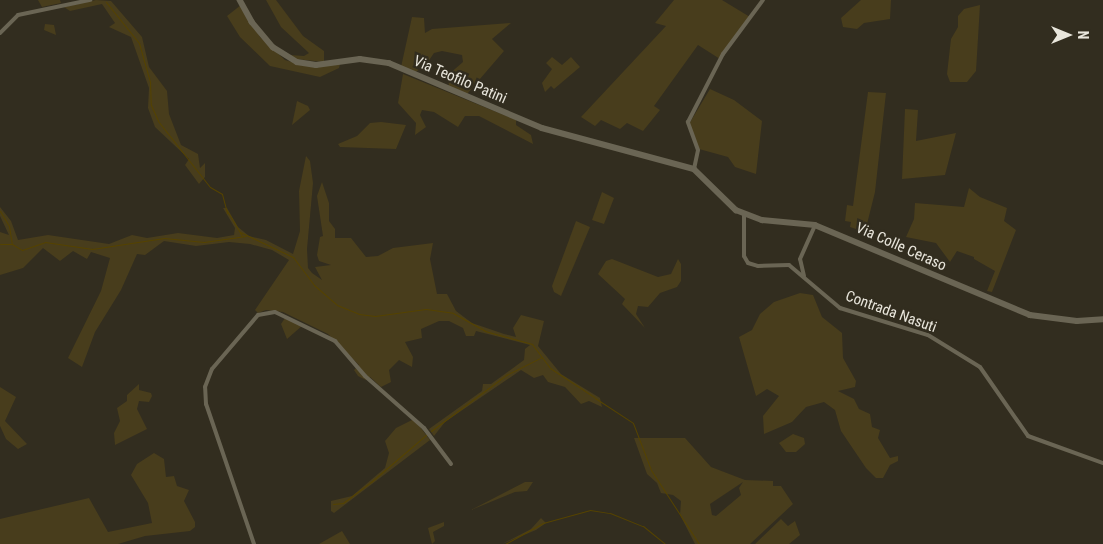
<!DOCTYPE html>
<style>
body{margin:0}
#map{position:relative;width:1103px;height:544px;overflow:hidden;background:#322d1f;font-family:"Roboto Condensed",sans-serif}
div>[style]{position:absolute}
.green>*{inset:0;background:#483d1c}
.stream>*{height:1px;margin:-0.5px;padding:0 0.5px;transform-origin:0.5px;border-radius:0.5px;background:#554300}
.street>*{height:4px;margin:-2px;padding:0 2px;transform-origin:2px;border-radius:2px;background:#6a6554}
.secondary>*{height:5.5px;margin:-2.75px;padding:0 2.75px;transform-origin:2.75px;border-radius:2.75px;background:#6a6554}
span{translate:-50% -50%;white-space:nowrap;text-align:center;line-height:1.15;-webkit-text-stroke:5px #322d1f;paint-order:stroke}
.street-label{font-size:15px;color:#e9e6dc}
.north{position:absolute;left:1043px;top:10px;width:50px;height:50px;-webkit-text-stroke:4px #322d1f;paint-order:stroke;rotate:90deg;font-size:14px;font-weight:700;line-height:20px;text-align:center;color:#e9e6dc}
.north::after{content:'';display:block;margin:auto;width:18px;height:22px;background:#e9e6dc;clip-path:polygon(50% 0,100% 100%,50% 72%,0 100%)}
</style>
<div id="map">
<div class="green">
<i style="clip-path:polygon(38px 0,60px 0,61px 3px,42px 7px)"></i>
<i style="clip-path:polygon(96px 0,111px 1px,142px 37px,149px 67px,167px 91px,169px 114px,181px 145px,198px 154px,200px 168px,205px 163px,205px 177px,199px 184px,185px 165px,189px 159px,155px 127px,148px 108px,149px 88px,131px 37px,109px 27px,115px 23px,102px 4px,70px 11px,64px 7px)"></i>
<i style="clip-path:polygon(266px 0,276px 0,303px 36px,324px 51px,324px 62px,296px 59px,290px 55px,304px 56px,309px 53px,281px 27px)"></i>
<i style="clip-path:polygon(674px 0,722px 0,750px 17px,720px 59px,698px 45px,654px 106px,660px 110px,643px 131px,627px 123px,620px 129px,601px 120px,595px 126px,581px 117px,666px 26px,655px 23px)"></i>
<i style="clip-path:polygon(861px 0,891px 0,890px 19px,864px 23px,857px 29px,843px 27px,841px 18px)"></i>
<i style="clip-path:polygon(241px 5px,260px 37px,285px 60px,295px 63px,340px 64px,339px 68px,320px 77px,270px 66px,240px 37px,227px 16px)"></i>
<i style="clip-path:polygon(980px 5px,976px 71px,967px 82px,950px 82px,947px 74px,951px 39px,958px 27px,958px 16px,964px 9px)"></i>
<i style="clip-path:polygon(412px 17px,424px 18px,425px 33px,432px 29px,511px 23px,492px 39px,504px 51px,467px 94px,449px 88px,448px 75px,463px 62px,462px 55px,442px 51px,434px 53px,425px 66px,414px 73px,401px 67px)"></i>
<i style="clip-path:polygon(45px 24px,54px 25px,56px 35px,44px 30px)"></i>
<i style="clip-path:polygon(552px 57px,562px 65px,571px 57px,580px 67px,554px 89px,551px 86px,545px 92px,542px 83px,552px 69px,546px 63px)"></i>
<i style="clip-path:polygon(403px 74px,516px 120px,516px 125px,531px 135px,533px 144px,479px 116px,465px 116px,458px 127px,434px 112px,422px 110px,420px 115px,426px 127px,415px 135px,416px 123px,398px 103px)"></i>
<i style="clip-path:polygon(710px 89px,734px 100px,762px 121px,756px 174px,735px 167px,728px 157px,699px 149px,689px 124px)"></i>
<i style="clip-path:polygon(868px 92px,886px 93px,875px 192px,865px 232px,850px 227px,851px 222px,845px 221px,847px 205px,853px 206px)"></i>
<i style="clip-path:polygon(297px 101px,308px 106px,310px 110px,292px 125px)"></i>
<i style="clip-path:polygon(905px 109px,918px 110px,916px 141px,956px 133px,945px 175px,902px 179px)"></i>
<i style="clip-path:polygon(381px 122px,406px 125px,396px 149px,340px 147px,338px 144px,357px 136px,370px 123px)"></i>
<i style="clip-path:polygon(306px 156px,310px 161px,313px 183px,307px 249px,308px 268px,312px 273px,322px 280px,315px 267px,331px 265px,319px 261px,317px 255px,320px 237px,323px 236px,317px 196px,322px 182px,329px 203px,329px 221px,335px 229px,335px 238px,351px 238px,366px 257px,378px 256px,393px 248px,433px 243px,430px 259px,437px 294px,447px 294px,456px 311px,472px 323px,504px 334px,516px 337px,513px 328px,521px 315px,544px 321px,538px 346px,561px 374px,600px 398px,602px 407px,589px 401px,581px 404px,565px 387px,548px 382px,543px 375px,534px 378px,521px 370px,445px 422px,434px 436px,429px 429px,482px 391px,483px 384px,491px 384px,524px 360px,525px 349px,530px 345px,476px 331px,474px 336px,466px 336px,463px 328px,449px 321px,439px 321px,421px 329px,422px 338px,405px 342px,413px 357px,412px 367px,399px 360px,389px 370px,391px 382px,381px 387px,370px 377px,366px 380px,358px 376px,354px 370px,359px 365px,328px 334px,283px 312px,266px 310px,258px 313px,255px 310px,289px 260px,272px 250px,250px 244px,229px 242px,196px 246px,164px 241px,145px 255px,137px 254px,121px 290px,95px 332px,82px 367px,68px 358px,101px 291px,110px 258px,91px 252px,87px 259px,73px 251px,60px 261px,43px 248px,23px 268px,0 275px,0 232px,9px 235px,0 216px,0 207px,11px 221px,18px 240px,48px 235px,109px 244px,132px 235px,147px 238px,178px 233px,217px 238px,234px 235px,235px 228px,223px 208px,227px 208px,238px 227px,249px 236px,266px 240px,293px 254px,300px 231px,299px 191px)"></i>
<i style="clip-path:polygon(969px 188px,980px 197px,1007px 208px,1004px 221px,1016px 230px,992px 292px,987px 291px,995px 271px,974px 259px,974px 257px,957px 251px,950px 262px,936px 243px,906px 237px,914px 219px,915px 203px,964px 207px)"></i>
<i style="clip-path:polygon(602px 192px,614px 198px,604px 224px,592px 220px)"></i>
<i style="clip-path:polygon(576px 221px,590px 227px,561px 296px,554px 292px,552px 286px)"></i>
<i style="clip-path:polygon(612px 259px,658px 277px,671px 274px,678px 259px,681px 264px,681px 281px,677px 287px,660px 293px,648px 307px,638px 306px,636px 314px,645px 328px,622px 304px,625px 299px,598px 274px,606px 261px)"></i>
<i style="clip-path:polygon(800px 293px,813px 295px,822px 317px,842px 333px,843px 358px,856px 381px,855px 387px,838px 391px,854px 399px,859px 409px,870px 414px,872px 427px,880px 430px,878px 438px,890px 458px,898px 456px,898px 461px,890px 465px,883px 478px,876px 478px,866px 468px,841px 431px,835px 410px,824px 402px,806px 407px,792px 422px,764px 434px,763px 416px,779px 396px,767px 389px,756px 396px,739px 337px,752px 330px,760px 314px,774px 302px)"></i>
<i style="clip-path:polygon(285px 318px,303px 325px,287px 339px,281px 324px)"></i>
<i style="clip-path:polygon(139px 384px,139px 390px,151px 393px,152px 396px,149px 402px,139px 401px,137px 409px,147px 429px,115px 445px,114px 433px,120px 421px,117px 408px,127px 401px,127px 395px)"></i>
<i style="clip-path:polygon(0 387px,16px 397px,5px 421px,27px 444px,18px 449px,6px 439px,0 426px)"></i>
<i style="clip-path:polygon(414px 419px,430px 440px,334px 513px,331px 511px,331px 501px,352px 496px,385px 468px,389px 453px,385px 441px,396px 428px)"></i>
<i style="clip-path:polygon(793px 434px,804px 438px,805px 444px,796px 452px,786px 452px,779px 443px)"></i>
<i style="clip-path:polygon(evenodd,634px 438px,685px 438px,711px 467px,745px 480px,773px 481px,773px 486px,781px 486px,793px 504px,750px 544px,695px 544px,680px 515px,681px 501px,673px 495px,661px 493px,657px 483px,647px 474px,634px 438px,743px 482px,739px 488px,741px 495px,716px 516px,712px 515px,710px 504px,743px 482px)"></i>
<i style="clip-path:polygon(154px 453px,164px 459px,166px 477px,174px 476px,177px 486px,189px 490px,184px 501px,195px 522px,195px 527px,190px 531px,145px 536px,118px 544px,0 544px,0 519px,89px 498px,108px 532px,152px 523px,148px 503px,131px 475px,137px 464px)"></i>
<i style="clip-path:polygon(525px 482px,533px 482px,527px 491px,515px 492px,471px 510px)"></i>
<i style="clip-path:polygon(541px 518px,546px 523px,536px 530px,502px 544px,531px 529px)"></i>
<i style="clip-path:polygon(781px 519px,788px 526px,795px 521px,800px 535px,789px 544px,755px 544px)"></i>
<i style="clip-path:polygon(444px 522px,444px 526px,433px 532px,435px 541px,432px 544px,428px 528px)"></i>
<i style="clip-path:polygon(342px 531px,350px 544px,319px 544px)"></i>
</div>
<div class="stream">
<i style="left:106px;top:2px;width:53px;rotate:51.2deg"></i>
<i style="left:139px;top:43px;width:41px;rotate:74.2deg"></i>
<i style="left:150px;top:82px;width:23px;rotate:88deg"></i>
<i style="left:151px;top:105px;width:17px;rotate:66deg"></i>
<i style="left:158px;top:121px;width:84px;rotate:51.8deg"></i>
<i style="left:210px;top:187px;width:14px;rotate:30deg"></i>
<i style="left:222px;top:194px;width:20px;rotate:75deg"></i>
<i style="left:226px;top:209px;width:27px;rotate:59deg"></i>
<i style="left:240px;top:232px;width:59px;rotate:25.3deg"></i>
<i style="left:293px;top:257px;width:35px;rotate:53deg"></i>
<i style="left:314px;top:285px;width:30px;rotate:41deg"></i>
<i style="left:337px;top:305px;width:24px;rotate:22deg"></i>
<i style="left:359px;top:314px;width:16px;rotate:7deg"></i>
<i style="left:375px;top:316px;width:51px;rotate:-7.8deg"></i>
<i style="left:426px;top:309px;width:27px;rotate:8deg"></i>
<i style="left:453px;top:313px;width:37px;rotate:29deg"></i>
<i style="left:485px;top:331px;width:49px;rotate:15.5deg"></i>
<i style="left:532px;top:344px;width:30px;rotate:53deg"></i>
<i style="left:550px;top:368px;width:53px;rotate:33.4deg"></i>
<i style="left:0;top:211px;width:17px;rotate:59deg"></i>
<i style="left:9px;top:226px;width:18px;rotate:81deg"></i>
<i style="left:12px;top:244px;width:12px;rotate:31deg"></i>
<i style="left:22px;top:250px;width:24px;rotate:-19deg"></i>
<i style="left:45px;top:242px;width:48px;rotate:8.5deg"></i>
<i style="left:92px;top:249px;width:73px;rotate:-8.7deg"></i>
<i style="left:164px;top:238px;width:40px;rotate:5.7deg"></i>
<i style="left:204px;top:242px;width:42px;rotate:-8.1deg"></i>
<i style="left:240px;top:233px;width:4px;rotate:56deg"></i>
<i style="left:0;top:244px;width:12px"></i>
<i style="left:595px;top:398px;width:45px;rotate:33.3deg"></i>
<i style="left:633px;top:423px;width:50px;rotate:69deg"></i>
<i style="left:651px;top:470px;width:88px;rotate:57deg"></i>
<i style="left:431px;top:431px;width:94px;rotate:-36.7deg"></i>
<i style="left:506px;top:375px;width:40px;rotate:-26.6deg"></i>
<i style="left:333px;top:504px;width:10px;rotate:-6deg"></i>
<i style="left:343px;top:503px;width:35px;rotate:-37deg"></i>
<i style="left:371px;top:482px;width:74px;rotate:-40.6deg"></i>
<i style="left:505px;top:544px;width:43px;rotate:-28.9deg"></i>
<i style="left:543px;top:523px;width:49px;rotate:-15.5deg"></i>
<i style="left:590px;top:510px;width:20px;rotate:9deg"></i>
<i style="left:610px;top:513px;width:35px;rotate:22deg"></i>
<i style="left:643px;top:526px;width:28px;rotate:39deg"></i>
</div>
<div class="street">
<i style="left:0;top:33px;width:25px;rotate:-45deg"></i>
<i style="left:18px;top:15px;width:74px;rotate:-11.8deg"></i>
<i style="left:694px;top:169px;width:19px;rotate:-78deg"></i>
<i style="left:698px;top:150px;width:30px;rotate:-110deg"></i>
<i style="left:688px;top:122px;width:76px;rotate:-62.8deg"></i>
<i style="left:723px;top:54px;width:67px;rotate:-53.5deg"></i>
<i style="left:744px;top:213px;width:43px;rotate:90deg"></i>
<i style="left:744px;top:256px;width:8px;rotate:60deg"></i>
<i style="left:748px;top:263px;width:10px;rotate:17deg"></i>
<i style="left:758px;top:266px;width:31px;rotate:-2deg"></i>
<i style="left:789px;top:265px;width:67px;rotate:40.1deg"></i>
<i style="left:840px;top:308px;width:92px;rotate:17.1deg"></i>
<i style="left:928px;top:335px;width:61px;rotate:31.6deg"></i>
<i style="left:980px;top:367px;width:84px;rotate:55.2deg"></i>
<i style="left:1028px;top:436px;width:80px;rotate:19.8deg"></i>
<i style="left:804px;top:276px;width:17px;rotate:-103deg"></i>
<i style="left:800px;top:259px;width:37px;rotate:-66deg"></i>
<i style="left:254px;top:544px;width:148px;rotate:-108.9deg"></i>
<i style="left:206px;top:404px;width:17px;rotate:-93deg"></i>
<i style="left:205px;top:387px;width:19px;rotate:-69deg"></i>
<i style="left:212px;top:369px;width:71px;rotate:-49.6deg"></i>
<i style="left:258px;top:315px;width:17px;rotate:-10deg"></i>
<i style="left:275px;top:312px;width:67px;rotate:25.8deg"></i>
<i style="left:335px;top:341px;width:46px;rotate:49.4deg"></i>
<i style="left:365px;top:376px;width:79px;rotate:41.4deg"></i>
<i style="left:424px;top:428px;width:45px;rotate:53.1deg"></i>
</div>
<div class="secondary">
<i style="left:240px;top:0;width:25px;rotate:61deg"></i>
<i style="left:252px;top:22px;width:33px;rotate:50deg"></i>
<i style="left:273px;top:47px;width:28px;rotate:32deg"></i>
<i style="left:297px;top:62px;width:19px;rotate:9deg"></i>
<i style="left:316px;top:65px;width:44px;rotate:-7.8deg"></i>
<i style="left:360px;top:59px;width:29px;rotate:8deg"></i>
<i style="left:389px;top:63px;width:166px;rotate:23deg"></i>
<i style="left:542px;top:128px;width:157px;rotate:15.1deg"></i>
<i style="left:694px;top:169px;width:59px;rotate:44.3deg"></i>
<i style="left:736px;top:210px;width:28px;rotate:21deg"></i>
<i style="left:762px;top:220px;width:53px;rotate:5.4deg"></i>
<i style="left:815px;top:225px;width:233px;rotate:22.7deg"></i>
<i style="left:1030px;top:315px;width:47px;rotate:7.3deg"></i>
<i style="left:1077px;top:321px;width:26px;rotate:-4deg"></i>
</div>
<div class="street-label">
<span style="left:460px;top:80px;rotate:23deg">Via Teofilo Patini</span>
<span style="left:901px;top:247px;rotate:24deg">Via Colle Ceraso</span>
<span style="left:891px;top:312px;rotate:20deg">Contrada Nasuti</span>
</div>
<div class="north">N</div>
</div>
